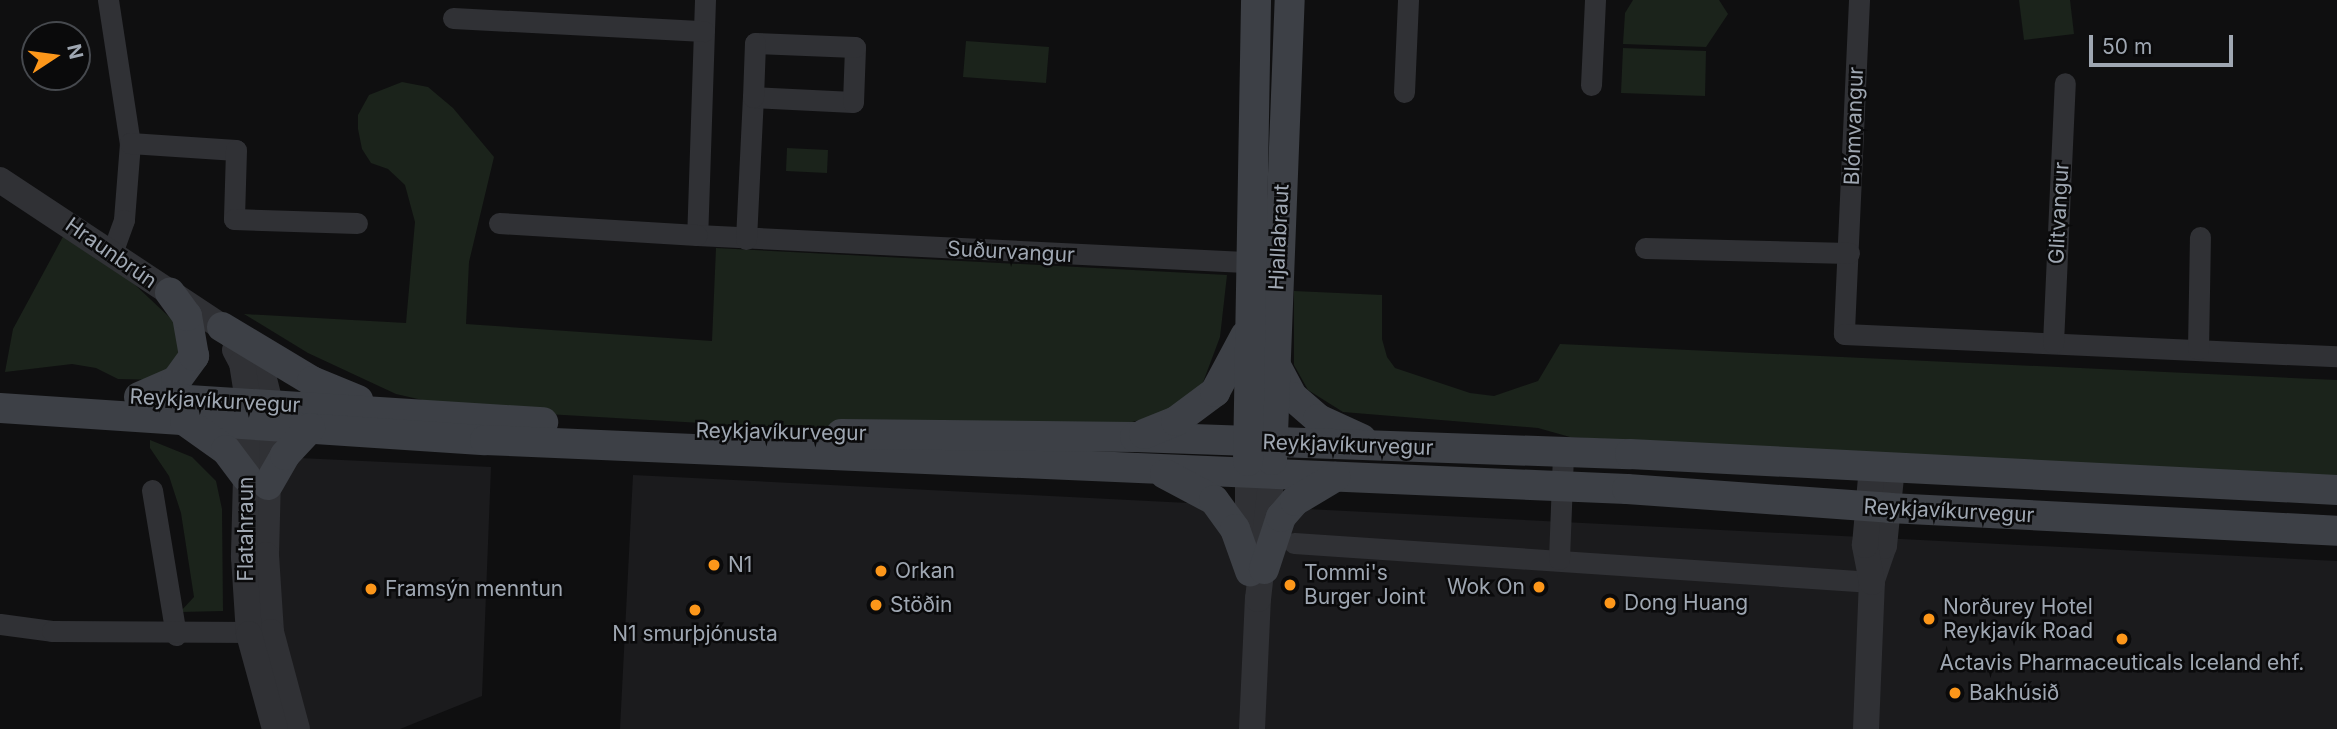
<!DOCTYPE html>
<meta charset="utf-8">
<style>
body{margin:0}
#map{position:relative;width:2337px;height:729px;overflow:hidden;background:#0f0f10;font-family:Inter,sans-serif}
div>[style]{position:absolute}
.built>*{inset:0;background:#1b1b1d}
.green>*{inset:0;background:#1b231b}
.minor>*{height:21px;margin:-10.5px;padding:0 10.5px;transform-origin:10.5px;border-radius:10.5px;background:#303135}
.tertiary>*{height:26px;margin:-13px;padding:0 13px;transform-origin:13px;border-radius:13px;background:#303135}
.secondary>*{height:30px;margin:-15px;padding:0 15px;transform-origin:15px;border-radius:15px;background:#3d4046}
.dots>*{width:19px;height:19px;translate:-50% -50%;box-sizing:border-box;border:4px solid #0a0a0b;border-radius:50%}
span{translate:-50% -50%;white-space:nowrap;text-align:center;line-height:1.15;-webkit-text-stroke:5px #0a0a0b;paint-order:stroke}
.street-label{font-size:21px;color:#9fa7b2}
.poi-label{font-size:21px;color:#9fa7b2}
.left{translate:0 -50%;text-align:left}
.right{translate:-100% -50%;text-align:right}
.north{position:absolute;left:21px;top:21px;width:70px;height:70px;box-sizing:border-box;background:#0a0a0b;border:2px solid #46494e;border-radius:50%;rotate:77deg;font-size:19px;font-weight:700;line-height:28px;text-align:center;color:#9fa7b2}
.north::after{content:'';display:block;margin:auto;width:24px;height:32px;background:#fd971a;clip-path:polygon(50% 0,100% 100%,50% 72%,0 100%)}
.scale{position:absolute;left:2089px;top:35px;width:144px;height:32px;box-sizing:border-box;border:4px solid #9fa7b2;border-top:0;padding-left:9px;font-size:21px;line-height:24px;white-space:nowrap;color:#9fa7b2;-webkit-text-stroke:5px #0a0a0b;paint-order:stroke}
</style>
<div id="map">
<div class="built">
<i style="clip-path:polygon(257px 456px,491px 467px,482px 696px,400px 729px,287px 729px)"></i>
<i style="clip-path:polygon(633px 475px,2337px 561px,2337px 729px,620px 729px)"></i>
</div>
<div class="green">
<i style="clip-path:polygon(1633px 0,1719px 0,1728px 14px,1706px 47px,1623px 44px,1625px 13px)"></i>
<i style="clip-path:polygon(2019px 0,2070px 0,2074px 34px,2024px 40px)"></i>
<i style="clip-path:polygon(966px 41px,1049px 47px,1046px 83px,963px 77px)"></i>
<i style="clip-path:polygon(1623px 48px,1706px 51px,1705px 96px,1621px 93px)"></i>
<i style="clip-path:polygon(402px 82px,428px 87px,453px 108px,494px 157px,469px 262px,466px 324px,712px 341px,716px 248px,1227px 275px,1220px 337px,1202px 385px,1187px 400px,1151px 417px,1102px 430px,753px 426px,462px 409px,396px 394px,308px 353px,244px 314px,406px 323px,415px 222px,405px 185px,388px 169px,371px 163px,362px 149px,358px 129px,358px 115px,369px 95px)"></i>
<i style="clip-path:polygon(787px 148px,828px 150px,827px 173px,786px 171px)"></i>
<i style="clip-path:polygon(65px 233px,133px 283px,181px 328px,184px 352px,160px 380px,118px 379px,96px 368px,72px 364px,5px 372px,13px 329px)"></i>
<i style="clip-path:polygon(1294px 291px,1382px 295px,1382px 339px,1387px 357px,1395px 368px,1470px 393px,1494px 396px,1538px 381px,1560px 344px,2337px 380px,2337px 481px,1570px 437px,1538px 428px,1343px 412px,1308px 390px,1294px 365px)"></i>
<i style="clip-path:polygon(150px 440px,192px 457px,216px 481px,222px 509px,223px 611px,180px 612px,194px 597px,181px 513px,169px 476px,150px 448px)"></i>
</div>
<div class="minor">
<i style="left:108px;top:0;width:145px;rotate:81.3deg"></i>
<i style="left:130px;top:143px;width:77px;rotate:94.5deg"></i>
<i style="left:124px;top:220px;width:33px;rotate:110deg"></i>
<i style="left:705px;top:0;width:235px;rotate:91.9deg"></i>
<i style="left:697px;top:235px;width:569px;rotate:2.82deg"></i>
<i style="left:1859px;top:0;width:334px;rotate:92.6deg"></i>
<i style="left:1844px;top:334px;width:493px;rotate:2.6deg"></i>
<i style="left:453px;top:18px;width:251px;rotate:3deg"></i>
<i style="left:1591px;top:85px;width:85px;rotate:-87.3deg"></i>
<i style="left:1404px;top:92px;width:92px;rotate:-87.5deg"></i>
<i style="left:130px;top:143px;width:106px;rotate:3.8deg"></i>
<i style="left:236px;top:150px;width:69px;rotate:91.7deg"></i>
<i style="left:234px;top:219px;width:123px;rotate:1.9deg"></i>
<i style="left:499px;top:223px;width:198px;rotate:3.5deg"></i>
<i style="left:746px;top:239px;width:142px;rotate:-87.2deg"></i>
<i style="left:753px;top:97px;width:100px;rotate:2.9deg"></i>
<i style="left:853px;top:102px;width:55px;rotate:-87.9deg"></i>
<i style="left:855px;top:47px;width:100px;rotate:-177.7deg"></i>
<i style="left:755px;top:43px;width:54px;rotate:92.1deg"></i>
<i style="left:1645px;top:248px;width:204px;rotate:1.4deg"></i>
<i style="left:2053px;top:343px;width:260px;rotate:-87.4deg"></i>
<i style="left:2198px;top:349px;width:112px;rotate:-89deg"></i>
<i style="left:152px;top:490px;width:147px;rotate:80.6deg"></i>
<i style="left:1294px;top:543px;width:579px;rotate:3.86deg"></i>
<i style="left:1559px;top:559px;width:106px;rotate:-87.8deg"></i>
<i style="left:0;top:624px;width:52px;rotate:7.7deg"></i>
<i style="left:52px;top:631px;width:211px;rotate:0.3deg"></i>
</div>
<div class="tertiary">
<i style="left:0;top:180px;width:266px;rotate:33.5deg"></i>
<i style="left:222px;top:327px;width:38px;rotate:41deg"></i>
<i style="left:251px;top:352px;width:18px;rotate:56deg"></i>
<i style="left:261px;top:367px;width:36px;rotate:76deg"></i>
<i style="left:270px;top:402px;width:153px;rotate:91.5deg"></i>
<i style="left:266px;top:555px;width:77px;rotate:86.3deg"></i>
<i style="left:271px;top:632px;width:100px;rotate:75deg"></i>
<i style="left:235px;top:350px;width:15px;rotate:62deg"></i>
<i style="left:242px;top:363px;width:38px;rotate:81deg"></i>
<i style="left:248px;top:401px;width:156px;rotate:91.5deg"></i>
<i style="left:244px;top:557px;width:77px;rotate:86.3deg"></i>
<i style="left:249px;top:634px;width:98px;rotate:74.7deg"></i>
<i style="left:1248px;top:473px;width:80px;rotate:90deg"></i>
<i style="left:1872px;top:580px;width:36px;rotate:-71deg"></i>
<i style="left:1884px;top:546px;width:79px;rotate:-84.2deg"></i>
<i style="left:1252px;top:729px;width:130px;rotate:-87.4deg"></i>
<i style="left:1258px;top:599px;width:126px;rotate:-83.6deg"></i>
<i style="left:1866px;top:729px;width:147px;rotate:-87.7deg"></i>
<i style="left:1872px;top:582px;width:38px;rotate:-101deg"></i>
<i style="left:1865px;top:545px;width:79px;rotate:-84.9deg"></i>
</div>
<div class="secondary">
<i style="left:222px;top:327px;width:105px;rotate:31deg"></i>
<i style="left:312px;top:381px;width:50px;rotate:22.4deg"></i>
<i style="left:1274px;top:362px;width:40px;rotate:62deg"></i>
<i style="left:1293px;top:397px;width:33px;rotate:41deg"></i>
<i style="left:1318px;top:419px;width:48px;rotate:24.4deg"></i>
<i style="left:139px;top:397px;width:40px;rotate:-23.4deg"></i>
<i style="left:176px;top:381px;width:31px;rotate:-54deg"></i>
<i style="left:194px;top:356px;width:41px;rotate:-99.9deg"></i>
<i style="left:187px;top:316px;width:29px;rotate:-126deg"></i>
<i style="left:173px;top:399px;width:371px;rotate:3.6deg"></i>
<i style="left:0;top:408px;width:486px;rotate:3.8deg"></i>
<i style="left:485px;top:440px;width:1143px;rotate:2.46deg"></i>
<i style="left:1627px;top:489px;width:263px;rotate:4.1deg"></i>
<i style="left:1889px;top:508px;width:449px;rotate:2.9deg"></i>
<i style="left:185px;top:421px;width:50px;rotate:35.3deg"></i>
<i style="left:226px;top:450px;width:34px;rotate:53deg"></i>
<i style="left:841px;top:434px;width:294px;rotate:0.6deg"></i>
<i style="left:1135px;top:437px;width:495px;rotate:2deg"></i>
<i style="left:1630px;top:454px;width:708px;rotate:2.91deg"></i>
<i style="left:1144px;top:434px;width:35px;rotate:-22deg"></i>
<i style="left:1176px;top:421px;width:49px;rotate:-36.6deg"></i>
<i style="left:1215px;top:392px;width:64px;rotate:-61.8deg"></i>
<i style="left:1272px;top:460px;width:460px;rotate:-87.8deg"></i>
<i style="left:1248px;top:461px;width:461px;rotate:-89deg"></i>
<i style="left:1165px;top:474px;width:55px;rotate:28deg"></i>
<i style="left:1214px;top:500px;width:36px;rotate:54deg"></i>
<i style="left:1235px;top:529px;width:45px;rotate:70.3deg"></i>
<i style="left:268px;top:485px;width:34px;rotate:-60deg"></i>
<i style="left:285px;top:455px;width:37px;rotate:-47deg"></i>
<i style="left:1264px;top:569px;width:55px;rotate:-71.9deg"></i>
<i style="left:1281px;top:517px;width:21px;rotate:-49deg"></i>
<i style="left:1295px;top:501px;width:47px;rotate:-31deg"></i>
</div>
<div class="dots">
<i style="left:714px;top:565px;background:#fd971a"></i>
<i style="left:881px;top:571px;background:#fd971a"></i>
<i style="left:1290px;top:585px;background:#fd971a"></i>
<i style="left:1539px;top:587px;background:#fd971a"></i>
<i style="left:371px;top:589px;background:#fd971a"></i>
<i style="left:1610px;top:603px;background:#fd971a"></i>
<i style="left:876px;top:605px;background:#fd971a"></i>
<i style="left:695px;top:610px;background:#fd971a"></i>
<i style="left:1929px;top:619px;background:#fd971a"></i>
<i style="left:2122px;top:639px;background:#fd971a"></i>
<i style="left:1955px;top:693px;background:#fd971a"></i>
</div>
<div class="street-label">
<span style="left:1854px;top:126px;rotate:-88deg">Blómvangur</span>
<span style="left:2059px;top:213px;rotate:-87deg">Glitvangur</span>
<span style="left:1279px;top:237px;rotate:-87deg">Hjallabraut</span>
<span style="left:1011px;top:252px;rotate:3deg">Suðurvangur</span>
<span style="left:111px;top:253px;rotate:35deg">Hraunbrún</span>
<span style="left:215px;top:401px;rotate:3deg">Reykjavíkurvegur</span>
<span style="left:781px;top:432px;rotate:1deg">Reykjavíkurvegur</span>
<span style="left:1348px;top:445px;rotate:2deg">Reykjavíkurvegur</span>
<span style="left:1949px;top:511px;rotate:3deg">Reykjavíkurvegur</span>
<span style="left:246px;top:529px;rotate:-90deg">Flatahraun</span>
</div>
<div class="poi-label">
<span class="left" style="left:728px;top:565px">N1</span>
<span class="left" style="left:895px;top:571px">Orkan</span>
<span class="left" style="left:1304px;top:585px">Tommi's<br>Burger Joint</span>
<span class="right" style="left:1525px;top:587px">Wok On</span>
<span class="left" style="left:385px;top:589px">Framsýn menntun</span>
<span class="left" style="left:1624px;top:603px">Dong Huang</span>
<span class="left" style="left:890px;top:605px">Stöðin</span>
<span class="left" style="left:1943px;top:619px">Norðurey Hotel<br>Reykjavík Road</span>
<span style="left:695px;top:634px">N1 smurþjónusta</span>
<span style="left:2122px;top:663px">Actavis Pharmaceuticals Iceland ehf.</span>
<span class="left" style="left:1969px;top:693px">Bakhúsið</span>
</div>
<div class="north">N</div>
<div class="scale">50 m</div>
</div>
